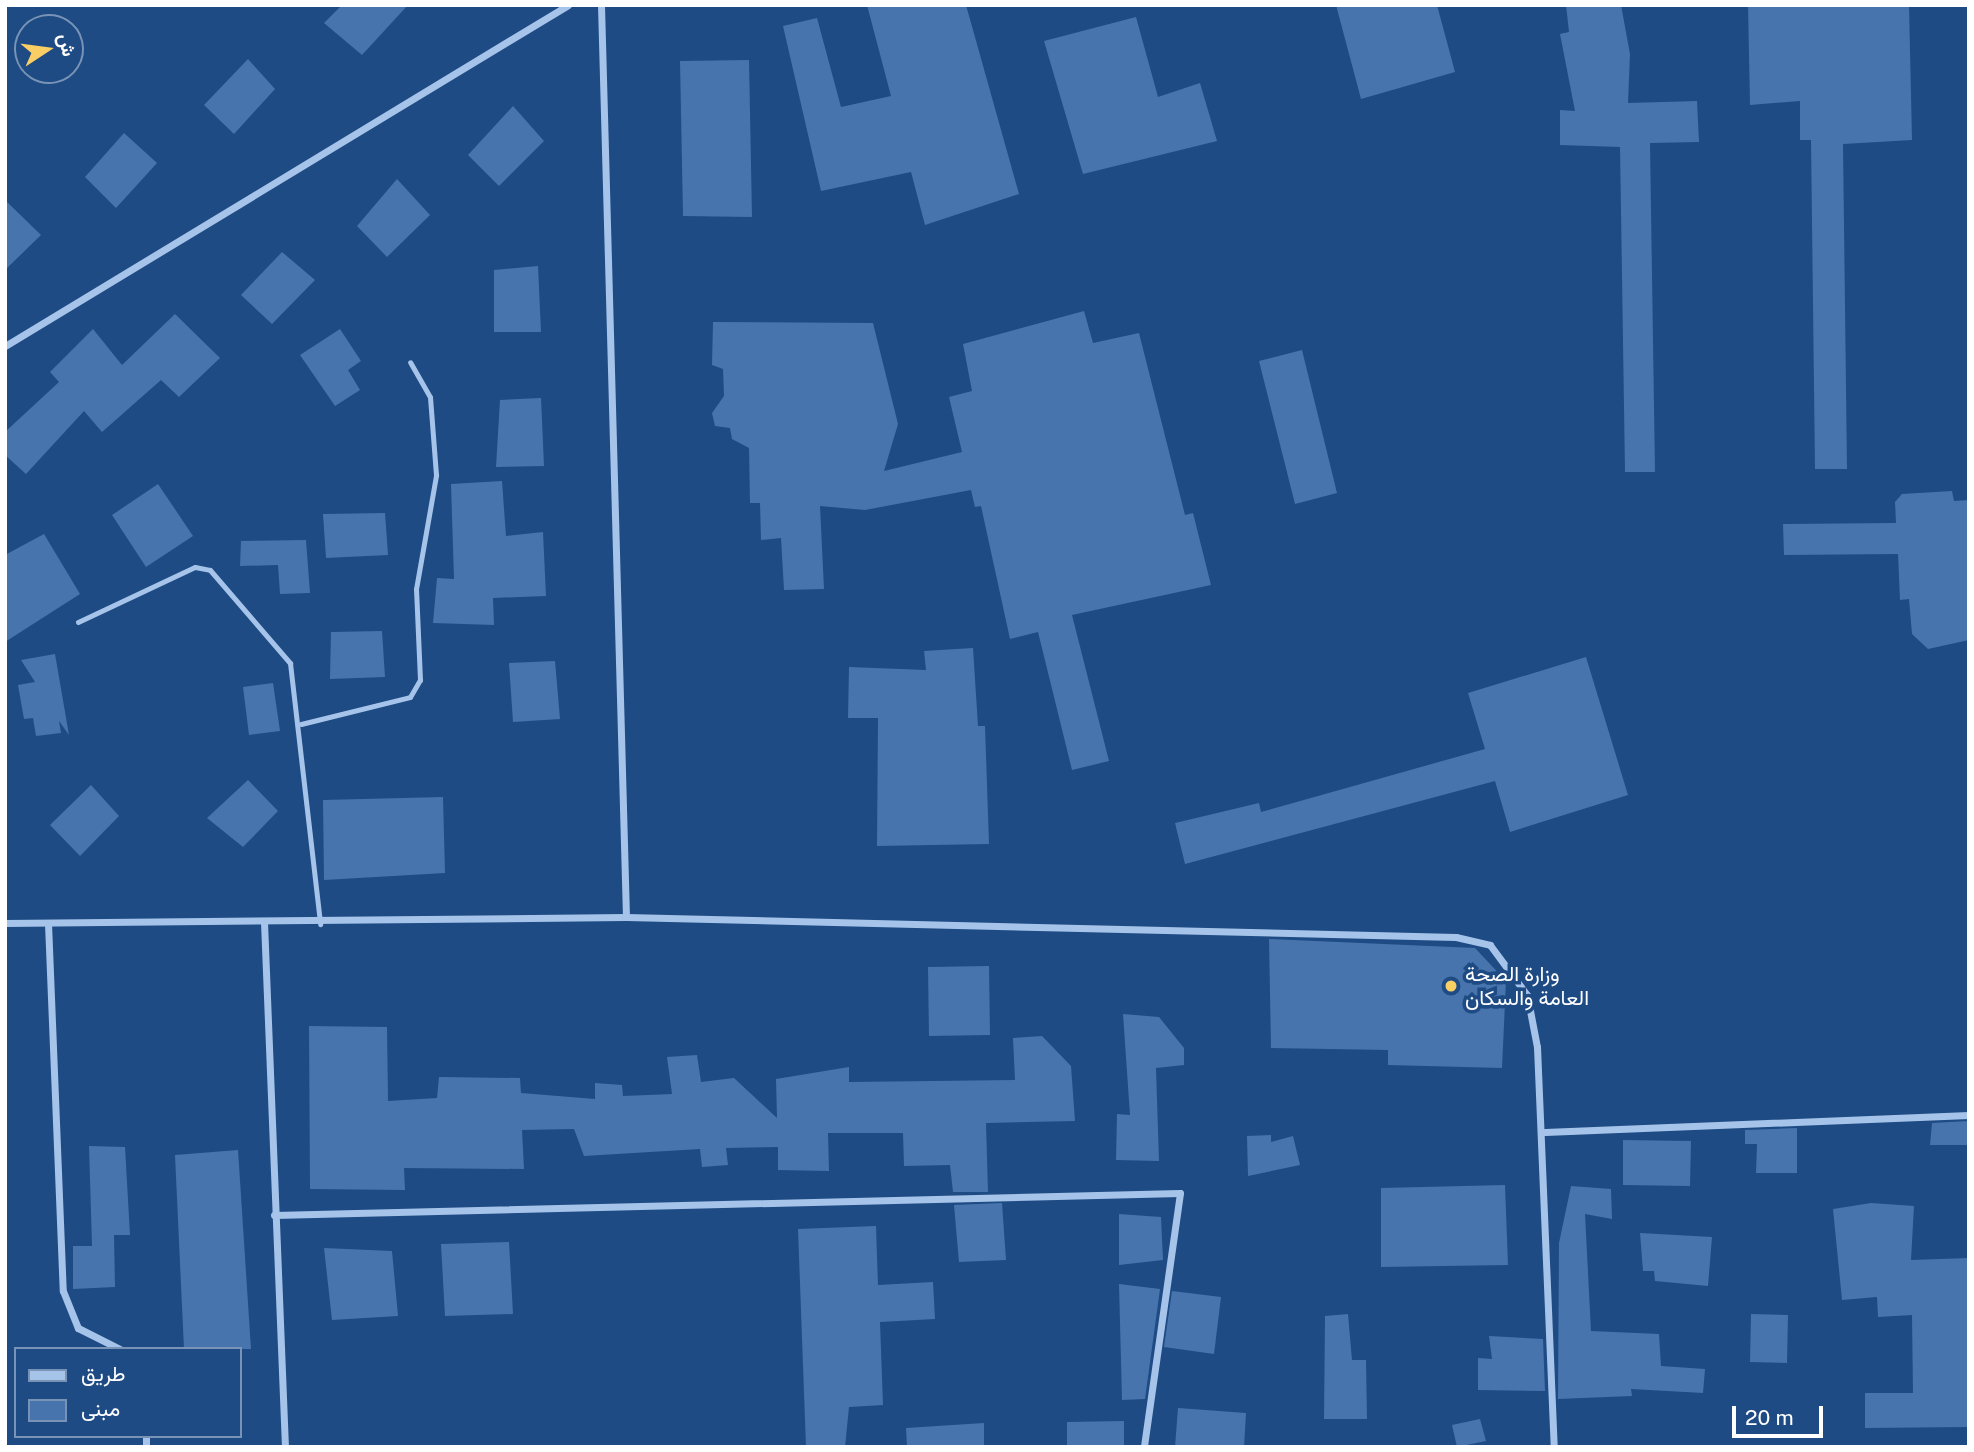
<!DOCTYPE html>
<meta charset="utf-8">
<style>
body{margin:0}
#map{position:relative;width:1974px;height:1452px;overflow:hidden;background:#1e4b84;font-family:"Public Sans",Vazirmatn,sans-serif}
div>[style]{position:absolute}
.building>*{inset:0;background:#4774ad}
.lane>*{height:5px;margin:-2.5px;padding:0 2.5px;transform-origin:2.5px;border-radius:2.5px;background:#a6c4ea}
.street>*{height:7px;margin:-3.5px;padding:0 3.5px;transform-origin:3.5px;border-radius:3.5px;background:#a6c4ea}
.dots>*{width:19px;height:19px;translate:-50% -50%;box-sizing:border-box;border:4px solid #1e4b84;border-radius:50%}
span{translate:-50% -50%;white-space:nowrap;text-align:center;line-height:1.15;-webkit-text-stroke:7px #1e4b84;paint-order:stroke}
.poi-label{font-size:21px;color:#fff}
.left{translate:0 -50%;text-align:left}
.frame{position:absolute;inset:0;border:7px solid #fff;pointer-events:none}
.legend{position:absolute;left:14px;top:1347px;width:228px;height:91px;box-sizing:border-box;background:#1e4b84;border:2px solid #7893b5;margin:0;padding:9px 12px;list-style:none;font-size:21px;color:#fff}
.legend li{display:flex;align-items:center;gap:14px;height:35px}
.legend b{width:35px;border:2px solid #7893b5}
.north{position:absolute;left:14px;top:14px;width:70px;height:70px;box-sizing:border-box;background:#1e4b84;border:2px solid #7893b5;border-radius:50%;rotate:77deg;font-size:19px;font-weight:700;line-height:28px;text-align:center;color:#fff}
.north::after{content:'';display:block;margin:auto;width:24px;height:32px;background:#f9ce65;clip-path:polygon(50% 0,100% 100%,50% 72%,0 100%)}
.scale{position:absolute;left:1732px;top:1406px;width:91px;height:32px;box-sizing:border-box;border:4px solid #fff;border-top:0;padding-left:9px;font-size:21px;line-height:24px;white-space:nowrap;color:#fff;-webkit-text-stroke:5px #1e4b84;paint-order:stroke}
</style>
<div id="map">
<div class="building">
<i style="clip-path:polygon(342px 5px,408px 5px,362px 55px,324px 23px)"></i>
<i style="clip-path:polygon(867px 5px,966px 5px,1019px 194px,925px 225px,911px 172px,821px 191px,783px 26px,817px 18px,841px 107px,891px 96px)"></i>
<i style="clip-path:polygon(1336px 5px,1437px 5px,1455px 72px,1361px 99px)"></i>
<i style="clip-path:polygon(1566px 5px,1621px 5px,1630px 54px,1628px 103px,1697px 101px,1699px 142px,1650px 143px,1655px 472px,1625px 472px,1620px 147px,1560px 145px,1560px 110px,1575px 111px,1560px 34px,1569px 32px)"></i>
<i style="clip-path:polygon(1748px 5px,1909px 5px,1912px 140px,1843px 144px,1847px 469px,1815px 469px,1811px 140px,1800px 140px,1800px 101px,1750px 105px)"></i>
<i style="clip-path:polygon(1136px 17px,1158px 97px,1200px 83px,1217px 141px,1083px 174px,1044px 41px)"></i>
<i style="clip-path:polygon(248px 59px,275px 89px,234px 134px,204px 105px)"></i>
<i style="clip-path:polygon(749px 60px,752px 217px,683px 216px,680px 61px)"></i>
<i style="clip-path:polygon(513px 106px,544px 141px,499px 186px,468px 155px)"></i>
<i style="clip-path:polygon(124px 133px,157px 163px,116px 208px,85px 177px)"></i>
<i style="clip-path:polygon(397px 179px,430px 215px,387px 257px,357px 226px)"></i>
<i style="clip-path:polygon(5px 200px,41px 235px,5px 270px)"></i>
<i style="clip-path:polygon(282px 252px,315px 280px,272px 324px,241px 295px)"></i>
<i style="clip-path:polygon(538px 266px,541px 332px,494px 332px,494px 270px)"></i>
<i style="clip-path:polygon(1084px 311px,1093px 343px,1139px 333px,1185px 515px,1193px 513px,1211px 585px,1072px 615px,1109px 761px,1072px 770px,1038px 632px,1010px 639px,981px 506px,975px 507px,971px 490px,865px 510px,820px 506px,824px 589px,784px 590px,781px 538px,761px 540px,760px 503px,750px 503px,749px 448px,732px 439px,730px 428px,715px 426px,712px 413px,724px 396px,723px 369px,712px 365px,713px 322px,873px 323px,898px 424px,884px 471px,962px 452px,949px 397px,972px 391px,963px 344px)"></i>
<i style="clip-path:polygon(175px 314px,220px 358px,179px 397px,161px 380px,102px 432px,84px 411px,26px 474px,5px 455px,5px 432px,59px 382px,50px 372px,93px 329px,122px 365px)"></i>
<i style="clip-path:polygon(340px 329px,361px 361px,348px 370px,360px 390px,335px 406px,300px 355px)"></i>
<i style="clip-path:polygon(1302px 350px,1337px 493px,1295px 504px,1259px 361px)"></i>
<i style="clip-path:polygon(541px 398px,544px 466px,496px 467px,500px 400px)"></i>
<i style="clip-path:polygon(502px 481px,506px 536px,543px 532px,546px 596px,493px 598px,494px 625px,433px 623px,437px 578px,454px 579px,451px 484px)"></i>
<i style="clip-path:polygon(158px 484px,193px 536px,146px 567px,112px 515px)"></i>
<i style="clip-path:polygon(1952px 491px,1954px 501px,1969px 500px,1969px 640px,1928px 649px,1912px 634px,1909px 599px,1900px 600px,1898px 554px,1784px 555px,1783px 524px,1896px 523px,1895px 502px,1902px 494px)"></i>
<i style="clip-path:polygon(385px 513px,388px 555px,326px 558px,323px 514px)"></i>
<i style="clip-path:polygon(44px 534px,80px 594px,5px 642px,5px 555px)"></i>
<i style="clip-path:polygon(306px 540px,310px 593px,280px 594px,278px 565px,240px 566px,241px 541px)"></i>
<i style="clip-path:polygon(382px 631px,385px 677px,330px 679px,331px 632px)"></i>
<i style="clip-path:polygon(973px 648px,978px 726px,985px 726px,989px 844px,877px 846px,878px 718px,848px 718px,849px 667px,926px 670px,924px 651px)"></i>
<i style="clip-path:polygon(55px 654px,69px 735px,59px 721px,61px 733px,36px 736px,33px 718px,24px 719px,18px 685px,35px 682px,21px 660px)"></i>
<i style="clip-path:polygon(1586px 657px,1628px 795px,1510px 832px,1495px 781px,1185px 864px,1175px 823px,1259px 803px,1261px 812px,1485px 749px,1468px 693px)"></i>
<i style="clip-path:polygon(555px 661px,560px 719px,513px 722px,509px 663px)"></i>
<i style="clip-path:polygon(273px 683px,280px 731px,249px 735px,243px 687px)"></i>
<i style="clip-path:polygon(248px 780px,278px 811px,243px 847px,207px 818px)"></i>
<i style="clip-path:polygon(91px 785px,119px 816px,80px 856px,50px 825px)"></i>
<i style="clip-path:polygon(443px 797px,445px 873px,324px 880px,323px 800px)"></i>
<i style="clip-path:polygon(1269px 939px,1475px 948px,1506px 981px,1502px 1068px,1388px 1065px,1388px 1050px,1271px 1048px)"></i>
<i style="clip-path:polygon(989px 966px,990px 1035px,929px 1036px,928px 967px)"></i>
<i style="clip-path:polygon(1123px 1014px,1159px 1017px,1184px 1048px,1184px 1065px,1156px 1068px,1159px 1161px,1116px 1160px,1117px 1114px,1130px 1115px)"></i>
<i style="clip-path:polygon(309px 1026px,387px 1027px,388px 1101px,437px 1098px,439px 1077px,520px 1078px,521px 1093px,595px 1099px,595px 1083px,622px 1085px,623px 1096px,672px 1094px,667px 1057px,697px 1055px,701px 1082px,734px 1078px,777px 1118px,776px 1079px,849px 1067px,849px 1082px,1015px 1080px,1013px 1038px,1042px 1036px,1071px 1066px,1075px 1121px,986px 1123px,988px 1192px,953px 1192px,950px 1165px,904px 1166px,903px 1133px,828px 1133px,829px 1171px,778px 1170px,778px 1147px,726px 1148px,728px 1165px,702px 1167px,700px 1149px,584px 1156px,574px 1129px,522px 1130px,524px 1169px,404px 1168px,405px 1190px,310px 1189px)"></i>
<i style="clip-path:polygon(1969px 1121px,1969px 1145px,1930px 1145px,1932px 1123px)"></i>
<i style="clip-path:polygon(1797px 1128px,1797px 1173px,1756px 1173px,1757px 1144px,1745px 1144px,1745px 1130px)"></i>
<i style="clip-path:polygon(1271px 1135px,1271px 1142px,1293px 1136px,1300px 1165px,1248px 1176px,1247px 1136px)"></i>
<i style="clip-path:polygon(1623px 1140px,1691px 1141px,1690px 1186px,1623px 1185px)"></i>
<i style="clip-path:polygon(89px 1146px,125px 1147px,130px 1235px,114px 1235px,115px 1287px,73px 1289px,73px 1246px,92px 1246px)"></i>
<i style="clip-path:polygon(238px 1150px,251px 1349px,184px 1349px,175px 1155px)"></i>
<i style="clip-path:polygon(1505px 1185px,1508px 1265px,1381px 1267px,1381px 1188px)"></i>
<i style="clip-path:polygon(1571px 1186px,1611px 1189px,1612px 1219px,1585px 1214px,1591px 1331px,1659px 1334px,1661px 1366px,1705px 1369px,1703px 1393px,1631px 1389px,1632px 1396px,1558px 1399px,1559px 1243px)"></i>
<i style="clip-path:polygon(1002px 1203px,1006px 1260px,959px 1262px,954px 1205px)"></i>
<i style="clip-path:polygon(1871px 1203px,1914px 1206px,1911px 1260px,1969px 1258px,1969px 1427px,1865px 1428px,1865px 1393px,1913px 1393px,1912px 1315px,1878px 1317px,1877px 1297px,1842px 1300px,1833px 1209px)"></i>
<i style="clip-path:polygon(1119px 1214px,1161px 1217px,1163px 1260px,1119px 1265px)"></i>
<i style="clip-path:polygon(876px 1226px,878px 1285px,933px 1282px,935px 1319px,880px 1322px,883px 1405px,849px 1407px,845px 1447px,806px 1447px,798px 1229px)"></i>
<i style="clip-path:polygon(1640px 1233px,1712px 1237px,1708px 1286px,1655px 1281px,1654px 1271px,1643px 1271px)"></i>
<i style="clip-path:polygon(509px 1242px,513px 1314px,445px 1316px,441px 1244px)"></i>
<i style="clip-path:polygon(324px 1248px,392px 1251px,398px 1316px,332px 1320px)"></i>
<i style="clip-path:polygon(1119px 1284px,1160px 1289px,1145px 1399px,1122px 1400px)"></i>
<i style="clip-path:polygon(1172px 1291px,1221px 1297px,1214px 1354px,1164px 1347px)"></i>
<i style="clip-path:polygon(1348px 1314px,1352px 1360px,1366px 1360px,1367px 1419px,1324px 1419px,1325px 1316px)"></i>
<i style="clip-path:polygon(1751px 1314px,1788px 1315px,1787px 1363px,1750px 1362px)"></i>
<i style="clip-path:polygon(1489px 1336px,1543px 1339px,1545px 1391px,1478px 1390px,1478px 1358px,1492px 1359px)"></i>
<i style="clip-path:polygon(1178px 1408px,1246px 1413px,1244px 1447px,1175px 1447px)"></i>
<i style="clip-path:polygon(1480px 1419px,1486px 1441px,1457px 1447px,1452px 1425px)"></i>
<i style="clip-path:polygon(1124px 1421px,1124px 1447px,1067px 1447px,1067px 1422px)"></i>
<i style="clip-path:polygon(984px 1423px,984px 1447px,907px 1447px,906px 1428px)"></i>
</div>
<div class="lane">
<i style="left:78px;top:622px;width:129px;rotate:-25.2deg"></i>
<i style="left:195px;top:567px;width:15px;rotate:11deg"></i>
<i style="left:210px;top:570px;width:123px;rotate:49.3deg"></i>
<i style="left:290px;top:663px;width:263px;rotate:83.4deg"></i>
<i style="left:301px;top:724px;width:112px;rotate:-13.9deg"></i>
<i style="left:410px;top:697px;width:20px;rotate:-60deg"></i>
<i style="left:420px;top:680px;width:91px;rotate:-92.5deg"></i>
<i style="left:416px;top:589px;width:116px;rotate:-80deg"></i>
<i style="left:436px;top:475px;width:78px;rotate:-94.4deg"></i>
<i style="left:430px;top:397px;width:40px;rotate:-119.7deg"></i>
</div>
<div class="street">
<i style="left:601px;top:5px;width:912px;rotate:88.43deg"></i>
<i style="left:5px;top:346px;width:658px;rotate:-31.2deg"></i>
<i style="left:264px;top:922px;width:525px;rotate:87.71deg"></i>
<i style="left:5px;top:923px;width:621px;rotate:-0.55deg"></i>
<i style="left:626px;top:917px;width:830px;rotate:1.38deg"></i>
<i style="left:1456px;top:937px;width:35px;rotate:13deg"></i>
<i style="left:1490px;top:945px;width:62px;rotate:53.5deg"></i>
<i style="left:1527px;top:995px;width:53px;rotate:79.1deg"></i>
<i style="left:1537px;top:1047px;width:400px;rotate:87.6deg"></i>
<i style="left:48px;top:923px;width:368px;rotate:87.7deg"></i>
<i style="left:63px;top:1291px;width:40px;rotate:68deg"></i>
<i style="left:78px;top:1328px;width:47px;rotate:26.6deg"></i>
<i style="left:1545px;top:1132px;width:424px;rotate:-2.3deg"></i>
<i style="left:274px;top:1215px;width:906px;rotate:-1.39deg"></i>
<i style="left:1180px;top:1193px;width:257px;rotate:98.1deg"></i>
<i style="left:146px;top:1447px;width:11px;rotate:-90deg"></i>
</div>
<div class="dots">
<i style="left:1451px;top:986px;background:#f9ce65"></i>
</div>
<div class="poi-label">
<span class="left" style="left:1465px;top:986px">وزارة الصحة<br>العامة والسكان</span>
</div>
<div class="frame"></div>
<ul class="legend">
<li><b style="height:9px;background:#a6c4ea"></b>طريق</li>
<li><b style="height:19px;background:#4774ad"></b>مبنى</li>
</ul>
<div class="north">ش</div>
<div class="scale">20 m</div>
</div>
